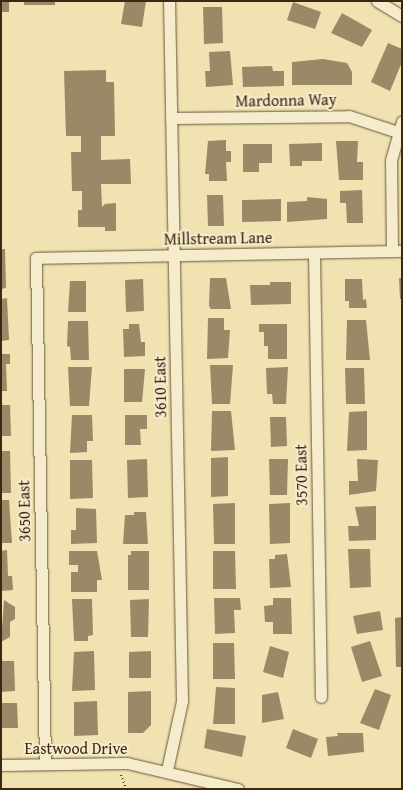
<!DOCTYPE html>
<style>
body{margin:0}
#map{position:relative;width:403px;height:790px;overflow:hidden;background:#f0e2b1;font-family:"Gentium Book Plus",serif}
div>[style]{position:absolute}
.building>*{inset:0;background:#9a8966}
.path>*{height:2px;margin-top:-1px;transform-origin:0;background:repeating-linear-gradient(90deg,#3c2815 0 1px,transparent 0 3.5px)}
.roads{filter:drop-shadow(0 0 1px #69563c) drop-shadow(0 0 1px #69563c)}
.street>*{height:11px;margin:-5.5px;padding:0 5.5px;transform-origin:5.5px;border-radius:5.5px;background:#f5eccc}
span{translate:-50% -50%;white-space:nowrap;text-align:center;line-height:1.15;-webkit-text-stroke:4px #f5eccc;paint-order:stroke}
.street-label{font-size:16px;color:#3c2815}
.frame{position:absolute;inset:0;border:2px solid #3c2815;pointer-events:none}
</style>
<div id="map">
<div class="building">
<i style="clip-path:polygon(1px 1px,9px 1px,9px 12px,1px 12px)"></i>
<i style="clip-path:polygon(24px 1px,55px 1px,55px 5px,24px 5px)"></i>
<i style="clip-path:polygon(125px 1px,146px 1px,142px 27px,121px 24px)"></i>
<i style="clip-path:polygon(293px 2px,321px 12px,315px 29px,287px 20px)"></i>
<i style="clip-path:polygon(203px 7px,222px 7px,223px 43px,204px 44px)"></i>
<i style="clip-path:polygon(342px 13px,372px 30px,362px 47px,331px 33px)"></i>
<i style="clip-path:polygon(388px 43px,402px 49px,402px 62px,390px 91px,371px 82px)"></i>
<i style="clip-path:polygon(230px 51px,233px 85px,206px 87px,205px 71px,210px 71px,209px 52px)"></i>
<i style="clip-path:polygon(323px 59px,347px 63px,352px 72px,352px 85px,292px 85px,292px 62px)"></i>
<i style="clip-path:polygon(272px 66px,273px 71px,284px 71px,284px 86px,243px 87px,242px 67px)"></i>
<i style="clip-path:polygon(106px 70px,106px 82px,114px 82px,115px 136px,101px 136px,101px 160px,130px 159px,131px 184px,101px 184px,102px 207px,105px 204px,116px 203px,116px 231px,105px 231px,105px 227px,78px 227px,78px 210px,82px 210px,82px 191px,72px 191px,71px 152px,81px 152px,81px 136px,66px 136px,64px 71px)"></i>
<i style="clip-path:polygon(226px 140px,226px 151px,231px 151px,231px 162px,226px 162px,227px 181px,209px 181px,209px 174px,205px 174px,208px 141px)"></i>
<i style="clip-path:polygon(336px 141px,358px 141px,357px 162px,363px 162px,363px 180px,339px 180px)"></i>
<i style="clip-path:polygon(322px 143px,322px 161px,302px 161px,302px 166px,290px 166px,289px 144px)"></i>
<i style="clip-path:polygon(243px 144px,272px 144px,272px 163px,259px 163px,259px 172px,243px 172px)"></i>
<i style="clip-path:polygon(362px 190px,363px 223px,347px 223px,346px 203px,340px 203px,340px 191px)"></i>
<i style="clip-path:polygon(207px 195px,223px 195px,224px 226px,208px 226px)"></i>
<i style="clip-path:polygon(307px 197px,327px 199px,327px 219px,287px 222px,287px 202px,307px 201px)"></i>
<i style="clip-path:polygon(281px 199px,281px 221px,242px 222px,242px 200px)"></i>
<i style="clip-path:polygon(1px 249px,5px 249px,6px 288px,1px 289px)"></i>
<i style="clip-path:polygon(210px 278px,226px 278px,231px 309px,211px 309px,209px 306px)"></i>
<i style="clip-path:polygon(399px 278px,402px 278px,402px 299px,400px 299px)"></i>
<i style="clip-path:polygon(143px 279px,144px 311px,126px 312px,125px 280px)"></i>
<i style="clip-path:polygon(345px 279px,362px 279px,363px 300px,366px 299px,367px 308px,349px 308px,349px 301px,345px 301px)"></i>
<i style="clip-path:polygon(70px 281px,86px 281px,86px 312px,68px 312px)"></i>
<i style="clip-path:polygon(270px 282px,291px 282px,291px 304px,251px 305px,250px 285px,270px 285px)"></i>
<i style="clip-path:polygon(7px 298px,9px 340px,1px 341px,1px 299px)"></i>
<i style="clip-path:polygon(208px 318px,224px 318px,224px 330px,230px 330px,228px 358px,207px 359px)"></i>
<i style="clip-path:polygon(347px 320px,366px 320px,370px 360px,346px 360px)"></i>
<i style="clip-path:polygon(68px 321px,88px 321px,89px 360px,71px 360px,70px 347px,67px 346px)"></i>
<i style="clip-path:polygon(129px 324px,139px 324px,141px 342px,145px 342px,145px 356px,124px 357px,123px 329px,129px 329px)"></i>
<i style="clip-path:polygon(259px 324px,287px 324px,287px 359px,268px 359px,268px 346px,264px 346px,264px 332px,259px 332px)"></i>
<i style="clip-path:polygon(1px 354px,10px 354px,10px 364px,6px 364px,7px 391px,1px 391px)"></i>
<i style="clip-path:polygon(210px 365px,233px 365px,230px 404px,212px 404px)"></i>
<i style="clip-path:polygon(68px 367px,92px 367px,89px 406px,70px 406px)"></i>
<i style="clip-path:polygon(288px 367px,286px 404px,273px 404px,272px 394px,267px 394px,266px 368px)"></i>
<i style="clip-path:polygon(345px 368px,364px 368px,365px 404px,346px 404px)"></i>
<i style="clip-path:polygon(124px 369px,145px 369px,142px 402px,124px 402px)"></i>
<i style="clip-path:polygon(1px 405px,10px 405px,11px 436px,1px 436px)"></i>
<i style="clip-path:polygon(212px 411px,231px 411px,235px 450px,211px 451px)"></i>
<i style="clip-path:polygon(367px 411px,367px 450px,347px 451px,349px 412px)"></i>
<i style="clip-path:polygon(72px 415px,92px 415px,93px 441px,87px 441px,87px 452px,70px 453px)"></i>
<i style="clip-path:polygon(125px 415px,147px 415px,147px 429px,140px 429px,141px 445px,125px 445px)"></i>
<i style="clip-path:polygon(270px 417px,286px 417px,287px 446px,271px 447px)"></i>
<i style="clip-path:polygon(1px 451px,10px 451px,11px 493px,1px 493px)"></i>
<i style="clip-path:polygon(228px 457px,228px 496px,211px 497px,211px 458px)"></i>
<i style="clip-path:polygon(147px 459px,148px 497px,128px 498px,127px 460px)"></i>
<i style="clip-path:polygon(269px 459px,288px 459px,287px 495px,270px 495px)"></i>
<i style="clip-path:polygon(357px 459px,378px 460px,376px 491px,349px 495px,349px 481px,358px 481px)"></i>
<i style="clip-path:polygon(70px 460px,92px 460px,93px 498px,70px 499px)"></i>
<i style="clip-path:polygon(1px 500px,9px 500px,12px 543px,1px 543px)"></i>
<i style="clip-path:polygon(235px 503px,235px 544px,214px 544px,213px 504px)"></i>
<i style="clip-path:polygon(290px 503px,290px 543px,270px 544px,269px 504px)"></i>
<i style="clip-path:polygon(376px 506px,376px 540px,349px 541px,348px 526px,359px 526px,355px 507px)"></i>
<i style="clip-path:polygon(76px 508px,96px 509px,97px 543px,71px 544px,71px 530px,76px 530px)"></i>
<i style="clip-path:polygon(134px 512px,146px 512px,148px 544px,123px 544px,125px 515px,134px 515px)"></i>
<i style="clip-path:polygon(348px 549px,370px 549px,371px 587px,350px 588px)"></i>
<i style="clip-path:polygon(7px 550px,8px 576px,12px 576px,13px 590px,1px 591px,1px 551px)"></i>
<i style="clip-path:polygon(69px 551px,97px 551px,102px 580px,97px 580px,97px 592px,71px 592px,71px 572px,78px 572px,78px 565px,69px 565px)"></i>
<i style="clip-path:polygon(131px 551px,149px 551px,149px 590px,128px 590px,128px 555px,131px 555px)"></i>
<i style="clip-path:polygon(213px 551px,235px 551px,236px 589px,213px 589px)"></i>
<i style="clip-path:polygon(287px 554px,291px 587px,270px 588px,269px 559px,275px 559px,275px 555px)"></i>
<i style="clip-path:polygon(214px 598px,240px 598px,241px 610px,234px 610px,235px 633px,215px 634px)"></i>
<i style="clip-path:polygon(273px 598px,291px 598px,292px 634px,273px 634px,273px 622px,265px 622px,264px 606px,273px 605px)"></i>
<i style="clip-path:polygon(72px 599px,92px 599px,93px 635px,88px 636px,88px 641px,74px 641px)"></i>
<i style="clip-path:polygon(149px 599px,148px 637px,131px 637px,130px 600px)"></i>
<i style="clip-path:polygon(4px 600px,15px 607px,15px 619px,10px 622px,10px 637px,1px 642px)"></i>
<i style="clip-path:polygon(380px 611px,383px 630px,357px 634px,353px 616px)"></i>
<i style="clip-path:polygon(402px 617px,402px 667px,396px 667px,395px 618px)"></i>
<i style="clip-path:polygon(370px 641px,382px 676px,362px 682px,351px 647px)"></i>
<i style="clip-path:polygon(213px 643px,234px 643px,235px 679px,213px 679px)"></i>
<i style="clip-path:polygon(270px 646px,289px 652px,283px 678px,263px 672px)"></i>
<i style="clip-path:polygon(94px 651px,95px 690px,72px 691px,74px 652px)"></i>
<i style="clip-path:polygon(151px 651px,151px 678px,129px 678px,129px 652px)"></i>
<i style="clip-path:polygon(1px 661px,14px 661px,15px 691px,1px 692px)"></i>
<i style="clip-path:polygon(216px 687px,235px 688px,235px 724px,213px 724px)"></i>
<i style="clip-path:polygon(375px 689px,391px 695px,379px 730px,360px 723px)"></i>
<i style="clip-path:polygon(151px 691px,151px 725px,143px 733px,128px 733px,128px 692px)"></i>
<i style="clip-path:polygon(278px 692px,284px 719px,262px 723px,262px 695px)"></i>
<i style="clip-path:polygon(97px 701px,98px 735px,74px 736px,74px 702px)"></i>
<i style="clip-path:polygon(1px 703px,17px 703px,18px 728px,1px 728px)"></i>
<i style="clip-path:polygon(207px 729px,246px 736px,242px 757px,204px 748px)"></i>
<i style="clip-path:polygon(293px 729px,318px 739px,311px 758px,286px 748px)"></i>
<i style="clip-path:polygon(337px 733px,363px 733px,364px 752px,328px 756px,326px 737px,338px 736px)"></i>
</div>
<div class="path">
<i style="left:121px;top:775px;width:15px;rotate:70deg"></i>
</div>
<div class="roads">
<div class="street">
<i style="left:377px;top:1px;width:29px;rotate:31deg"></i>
<i style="left:171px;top:118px;width:178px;rotate:-0.6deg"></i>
<i style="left:349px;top:116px;width:52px;rotate:18.1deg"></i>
<i style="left:392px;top:251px;width:91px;rotate:-90.6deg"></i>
<i style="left:391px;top:160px;width:40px;rotate:-74deg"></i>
<i style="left:314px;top:253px;width:444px;rotate:89.1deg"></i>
<i style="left:45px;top:764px;width:506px;rotate:-91.02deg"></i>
<i style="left:36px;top:258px;width:366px;rotate:-1.1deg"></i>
<i style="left:1px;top:765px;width:126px;rotate:-0.9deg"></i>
<i style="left:127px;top:763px;width:114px;rotate:13.2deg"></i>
<i style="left:167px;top:770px;width:71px;rotate:-77.7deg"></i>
<i style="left:182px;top:701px;width:700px;rotate:-91.06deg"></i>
</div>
</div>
<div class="street-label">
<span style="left:286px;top:100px;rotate:-1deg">Mardonna Way</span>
<span style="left:218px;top:238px;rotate:-1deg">Millstream Lane</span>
<span style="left:160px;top:387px;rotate:-91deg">3610 East</span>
<span style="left:301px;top:475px;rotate:-91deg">3570 East</span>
<span style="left:24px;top:511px;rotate:-91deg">3650 East</span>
<span style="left:76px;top:748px">Eastwood Drive</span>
</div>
<div class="frame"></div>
</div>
